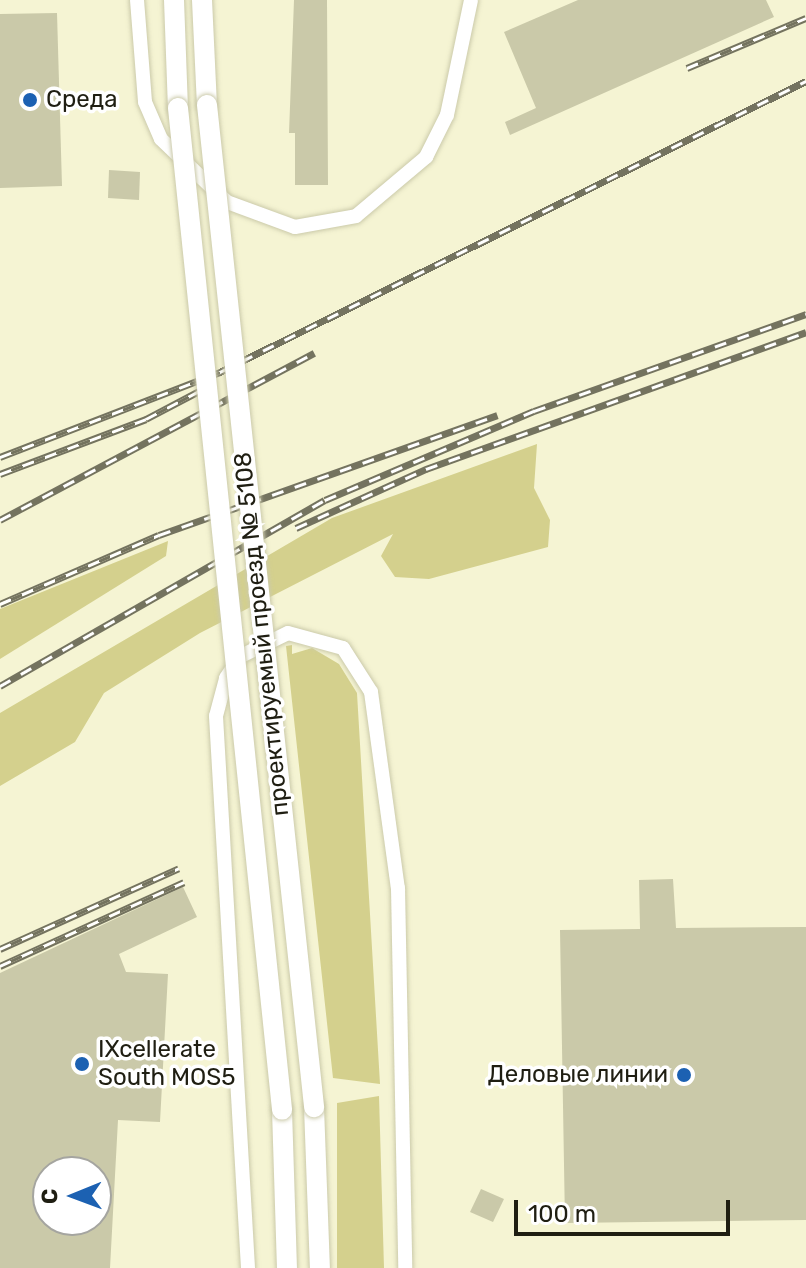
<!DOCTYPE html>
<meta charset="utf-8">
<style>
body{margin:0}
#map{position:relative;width:806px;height:1268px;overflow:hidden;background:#f5f4d3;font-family:Rubik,sans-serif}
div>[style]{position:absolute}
.green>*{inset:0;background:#d4d08d}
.building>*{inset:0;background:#cac9a9}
.roads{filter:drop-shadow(0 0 2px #cbcaaa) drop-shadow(0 0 2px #cbcaaa)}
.street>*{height:14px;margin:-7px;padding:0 7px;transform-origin:7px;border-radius:7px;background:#fff}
.secondary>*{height:20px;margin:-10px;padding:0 10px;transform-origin:10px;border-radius:10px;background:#fff}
.rail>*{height:7px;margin-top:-3.5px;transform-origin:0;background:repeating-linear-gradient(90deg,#fff 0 12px,#74735f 0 24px);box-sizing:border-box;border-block:2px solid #74735f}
.bridges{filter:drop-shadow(0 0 2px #cbcaaa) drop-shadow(0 0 2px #cbcaaa)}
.secondary-bridge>*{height:20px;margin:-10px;padding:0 10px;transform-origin:10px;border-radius:10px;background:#fff}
.dots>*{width:22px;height:22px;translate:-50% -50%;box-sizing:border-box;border:4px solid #fff;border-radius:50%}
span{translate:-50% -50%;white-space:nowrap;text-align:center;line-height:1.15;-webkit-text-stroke:7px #fff;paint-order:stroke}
.poi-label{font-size:24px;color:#1f1e12}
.left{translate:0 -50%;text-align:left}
.right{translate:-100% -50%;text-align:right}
.street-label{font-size:24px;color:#1f1e12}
.north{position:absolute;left:32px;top:1156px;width:80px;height:80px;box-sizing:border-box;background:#fff;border:2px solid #a5a5a0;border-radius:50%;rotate:269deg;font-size:22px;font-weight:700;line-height:32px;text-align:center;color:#1f1e12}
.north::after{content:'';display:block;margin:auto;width:28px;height:36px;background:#1c61b2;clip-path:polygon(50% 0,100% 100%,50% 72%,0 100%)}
.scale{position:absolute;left:514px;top:1200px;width:216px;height:36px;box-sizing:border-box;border:4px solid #1f1e12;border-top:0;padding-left:10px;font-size:24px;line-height:28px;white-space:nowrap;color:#1f1e12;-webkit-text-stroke:6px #fff;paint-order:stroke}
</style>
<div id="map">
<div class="green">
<i style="clip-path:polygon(537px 444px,534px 488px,550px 520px,548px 547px,429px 579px,395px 577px,381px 556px,393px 534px,200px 633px,104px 693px,75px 742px,0 786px,0 713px,332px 518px)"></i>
<i style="clip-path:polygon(168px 541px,166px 556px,0 659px,0 609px)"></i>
<i style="clip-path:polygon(292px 645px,292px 654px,312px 648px,339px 664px,357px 693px,380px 1084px,333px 1078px,286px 646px)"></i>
<i style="clip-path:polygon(379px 1096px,384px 1268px,337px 1268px,337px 1103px)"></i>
</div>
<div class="building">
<i style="clip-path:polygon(294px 0,327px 0,328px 185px,295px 185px,295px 133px,289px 133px)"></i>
<i style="clip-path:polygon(578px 0,766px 0,774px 17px,510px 135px,505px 122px,536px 108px,504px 32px)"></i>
<i style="clip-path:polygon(57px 13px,62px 186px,0 188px,0 14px)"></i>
<i style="clip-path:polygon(109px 170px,140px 172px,139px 200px,108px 198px)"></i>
<i style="clip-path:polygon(673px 879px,676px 928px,806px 927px,806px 1220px,565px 1223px,560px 930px,640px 929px,639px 880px)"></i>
<i style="clip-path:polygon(evenodd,183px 887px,197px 917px,119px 954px,126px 972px,168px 974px,160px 1122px,118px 1120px,110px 1268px,0 1268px,0 973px,183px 887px,48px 1172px,96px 1172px,96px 1220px,48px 1220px,48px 1172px)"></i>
<i style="clip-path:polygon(481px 1189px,504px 1199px,493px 1222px,470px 1212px)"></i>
</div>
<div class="roads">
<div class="street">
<i style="left:137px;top:0;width:102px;rotate:85.5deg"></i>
<i style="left:145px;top:102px;width:40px;rotate:66.6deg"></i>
<i style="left:161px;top:139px;width:91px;rotate:43.7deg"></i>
<i style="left:227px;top:202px;width:72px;rotate:20.2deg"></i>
<i style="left:295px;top:227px;width:62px;rotate:-10.2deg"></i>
<i style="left:356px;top:216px;width:92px;rotate:-40.1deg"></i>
<i style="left:426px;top:157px;width:47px;rotate:-63.4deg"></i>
<i style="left:447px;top:115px;width:117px;rotate:-78.2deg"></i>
<i style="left:248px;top:1268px;width:553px;rotate:-93.32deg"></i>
<i style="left:216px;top:716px;width:39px;rotate:-75deg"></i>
<i style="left:226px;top:678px;width:27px;rotate:-56deg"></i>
<i style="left:241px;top:656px;width:52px;rotate:-26.1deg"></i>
<i style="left:288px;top:633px;width:57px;rotate:15.3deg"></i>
<i style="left:343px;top:648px;width:52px;rotate:57.5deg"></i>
<i style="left:371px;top:692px;width:198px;rotate:82.2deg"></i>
<i style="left:398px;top:888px;width:380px;rotate:88.9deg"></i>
</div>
<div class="secondary">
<i style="left:174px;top:0;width:108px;rotate:87.9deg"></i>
<i style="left:202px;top:0;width:105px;rotate:87.3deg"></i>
<i style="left:314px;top:1107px;width:161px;rotate:87.9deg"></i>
<i style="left:282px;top:1110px;width:158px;rotate:88.2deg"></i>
</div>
</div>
<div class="rail">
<i style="left:687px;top:68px;width:129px;rotate:-22.8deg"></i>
<i style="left:0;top:457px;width:236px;rotate:-21.1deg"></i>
<i style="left:220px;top:372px;width:654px;rotate:-26.41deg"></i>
<i style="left:0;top:474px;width:156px;rotate:-20.6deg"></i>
<i style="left:146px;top:419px;width:69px;rotate:-27.7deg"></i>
<i style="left:0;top:520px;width:356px;rotate:-28deg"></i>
<i style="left:296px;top:528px;width:143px;rotate:-24.4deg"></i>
<i style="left:426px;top:469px;width:404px;rotate:-19.8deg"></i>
<i style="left:0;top:604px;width:173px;rotate:-23.5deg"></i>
<i style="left:159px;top:535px;width:359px;rotate:-19.5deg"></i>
<i style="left:0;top:686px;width:374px;rotate:-29.8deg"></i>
<i style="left:325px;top:500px;width:227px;rotate:-23.1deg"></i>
<i style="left:534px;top:411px;width:289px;rotate:-19.6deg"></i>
<i style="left:0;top:949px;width:196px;rotate:-24.3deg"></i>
<i style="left:0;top:966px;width:202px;rotate:-24.5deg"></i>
</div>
<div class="bridges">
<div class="secondary-bridge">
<i style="left:207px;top:105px;width:1008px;rotate:83.9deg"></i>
<i style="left:178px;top:108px;width:1007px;rotate:84.07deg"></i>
</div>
</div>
<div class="dots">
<i style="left:30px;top:100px;background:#1c61b2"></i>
<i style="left:82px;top:1064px;background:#1c61b2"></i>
<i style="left:684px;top:1075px;background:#1c61b2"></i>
</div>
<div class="poi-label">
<span class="left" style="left:46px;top:100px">Среда</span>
<span class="left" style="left:98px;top:1064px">IXcellerate<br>South MOS5</span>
<span class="right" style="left:668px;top:1075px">Деловые линии</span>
</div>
<div class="street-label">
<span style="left:262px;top:634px;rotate:-96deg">проектируемый проезд № 5108</span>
</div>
<div class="north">С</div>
<div class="scale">100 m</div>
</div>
